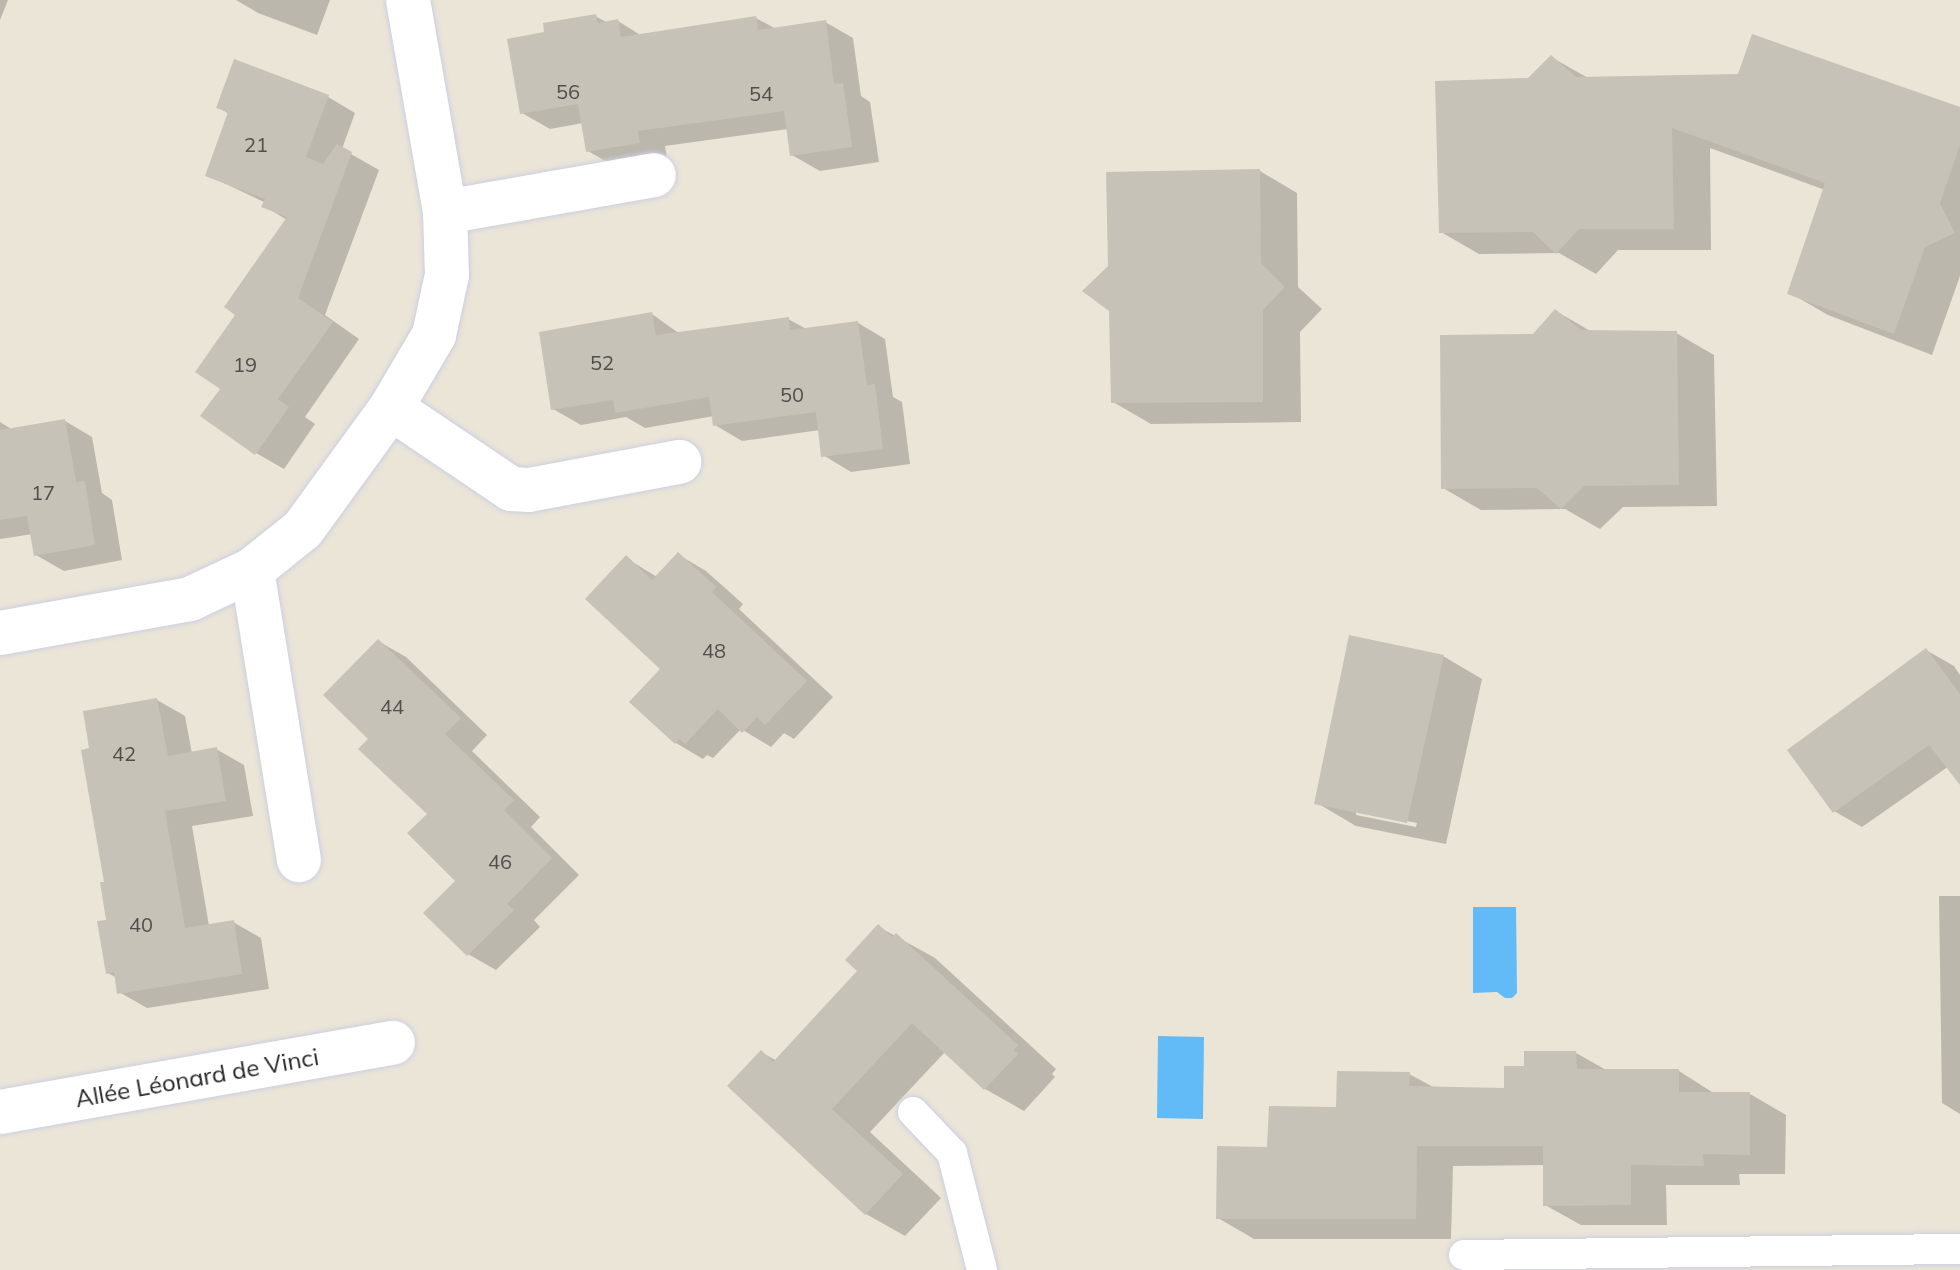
<!DOCTYPE html>
<meta charset="utf-8">
<style>
body{margin:0}
#map{position:relative;width:1960px;height:1270px;overflow:hidden;background:#ebe5d7;font-family:Mulish,sans-serif}
div>[style]{position:absolute}
.water>*{inset:0;background:#62baf6}
.shadow>*{inset:0;background:#0003}
.building>*{inset:0;background:#c6c2b7}
.roads{filter:drop-shadow(0 0 2px #cccee2) drop-shadow(0 0 2px #cccee2)}
.lane>*{height:30px;margin:-15px;padding:0 15px;transform-origin:15px;border-radius:15px;background:#fff}
.street>*{height:44px;margin:-22px;padding:0 22px;transform-origin:22px;border-radius:22px;background:#fff}
span{translate:-50% -50%;white-space:nowrap;text-align:center;line-height:1.15;-webkit-text-stroke:8px #fff;paint-order:stroke}
.number-label{font-size:20px;color:#4f4e4b}
.number-label span{-webkit-text-stroke-width:0}
.street-label{font-size:24px;color:#272727}
</style>
<div id="map">
<div class="water">
<i style="clip-path:polygon(1473px 907px,1516px 907px,1517px 993px,1512px 998px,1505px 998px,1497px 992px,1473px 993px)"></i>
<i style="clip-path:polygon(1158px 1036px,1204px 1037px,1203px 1119px,1157px 1118px)"></i>
</div>
<div class="shadow">
<i style="clip-path:polygon(0 0,8px 0,0 20px)"></i>
<i style="clip-path:polygon(236px 0,330px 0,317px 35px,258px 13px)"></i>
<i style="clip-path:polygon(595px 16px,608px 23px,618px 21px,642px 36px,756px 18px,776px 29px,825px 22px,853px 38px,861px 96px,870px 102px,879px 162px,820px 171px,792px 155px,788px 129px,665px 146px,667px 158px,616px 167px,588px 151px,583px 123px,550px 129px,522px 113px,547px 33px)"></i>
<i style="clip-path:polygon(1551px 57px,1588px 78px,1960px 110px,1960px 276px,1932px 355px,1828px 315px,1790px 293px,1825px 190px,1710px 148px,1711px 250px,1618px 250px,1596px 274px,1559px 253px,1479px 254px,1441px 232px,1529px 80px)"></i>
<i style="clip-path:polygon(328px 97px,355px 113px,342px 149px,379px 170px,325px 315px,359px 339px,305px 417px,315px 424px,284px 469px,256px 453px,223px 389px,238px 315px,287px 220px,264px 206px,266px 203px,207px 175px,229px 114px,218px 107px)"></i>
<i style="clip-path:polygon(1260px 171px,1297px 193px,1298px 287px,1322px 309px,1300px 332px,1301px 422px,1151px 424px,1113px 402px)"></i>
<i style="clip-path:polygon(1556px 311px,1592px 332px,1676px 333px,1714px 355px,1717px 506px,1623px 507px,1600px 529px,1565px 509px,1481px 510px,1443px 488px,1534px 336px)"></i>
<i style="clip-path:polygon(652px 314px,680px 334px,788px 319px,808px 330px,858px 323px,885px 339px,893px 397px,902px 402px,910px 464px,851px 472px,823px 455px,820px 430px,742px 441px,715px 425px,714px 416px,645px 428px,626px 417px,581px 425px,553px 409px)"></i>
<i style="clip-path:polygon(65px 421px,92px 437px,102px 493px,112px 500px,122px 560px,64px 571px,36px 555px,33px 534px,0 539px,0 422px,13px 430px)"></i>
<i style="clip-path:polygon(679px 555px,706px 571px,743px 604px,739px 609px,833px 697px,794px 739px,784px 733px,771px 747px,741px 729px,713px 758px,707px 755px,703px 759px,676px 743px,663px 669px,626px 558px,657px 577px)"></i>
<i style="clip-path:polygon(378px 641px,406px 657px,487px 735px,472px 751px,540px 817px,531px 827px,579px 875px,534px 920px,540px 927px,496px 970px,468px 954px,458px 881px,430px 814px,371px 739px)"></i>
<i style="clip-path:polygon(1926px 650px,1954px 666px,1960px 675px,1960px 768px,1952px 764px,1862px 827px,1834px 811px)"></i>
<i style="clip-path:polygon(evenodd,1443px 656px,1482px 679px,1446px 844px,1356px 826px,1317px 803px,1443px 656px,1356px 811px,1417px 823px,1416px 827px,1356px 815px,1356px 811px)"></i>
<i style="clip-path:polygon(157px 700px,185px 716px,192px 754px,216px 749px,244px 765px,253px 816px,192px 826px,209px 926px,233px 922px,261px 938px,269px 989px,147px 1008px,119px 992px,117px 978px,108px 973px,109px 922px,92px 750px)"></i>
<i style="clip-path:polygon(1939px 896px,1960px 896px,1960px 1114px,1942px 1103px)"></i>
<i style="clip-path:polygon(879px 927px,935px 958px,1056px 1069px,1052px 1074px,1055px 1077px,1024px 1111px,985px 1089px,945px 1052px,870px 1132px,941px 1198px,905px 1236px,866px 1214px,761px 1052px,777px 1061px,860px 971px)"></i>
<i style="clip-path:polygon(1576px 1053px,1608px 1071px,1679px 1071px,1715px 1094px,1750px 1094px,1786px 1115px,1785px 1174px,1739px 1174px,1740px 1185px,1666px 1185px,1667px 1225px,1581px 1225px,1545px 1205px,1545px 1165px,1453px 1166px,1451px 1239px,1254px 1239px,1218px 1218px,1269px 1149px,1338px 1109px,1409px 1074px,1435px 1088px,1506px 1090px,1526px 1068px)"></i>
</div>
<div class="building">
<i style="clip-path:polygon(596px 14px,598px 23px,618px 19px,621px 37px,756px 16px,758px 30px,826px 20px,834px 84px,843px 83px,852px 147px,790px 156px,784px 111px,638px 131px,640px 143px,586px 152px,578px 104px,520px 114px,507px 39px,544px 32px,543px 23px)"></i>
<i style="clip-path:polygon(1752px 34px,1960px 107px,1960px 145px,1940px 203px,1955px 233px,1925px 247px,1894px 334px,1787px 294px,1825px 183px,1672px 128px,1674px 229px,1579px 229px,1556px 254px,1533px 232px,1439px 233px,1435px 81px,1528px 78px,1551px 55px,1576px 77px,1738px 74px)"></i>
<i style="clip-path:polygon(234px 59px,329px 95px,306px 157px,323px 164px,337px 144px,352px 152px,298px 298px,333px 322px,278px 399px,289px 407px,255px 455px,200px 416px,220px 389px,195px 372px,235px 315px,224px 307px,287px 217px,261px 207px,265px 199px,205px 176px,228px 112px,216px 108px)"></i>
<i style="clip-path:polygon(1260px 169px,1261px 263px,1285px 287px,1263px 310px,1263px 402px,1111px 403px,1109px 311px,1082px 291px,1108px 266px,1106px 172px)"></i>
<i style="clip-path:polygon(1555px 309px,1581px 330px,1677px 331px,1679px 485px,1584px 486px,1561px 509px,1537px 488px,1441px 489px,1440px 335px,1533px 334px)"></i>
<i style="clip-path:polygon(652px 312px,656px 335px,789px 317px,790px 330px,858px 321px,867px 385px,875px 384px,883px 449px,821px 457px,816px 412px,713px 426px,709px 397px,615px 413px,613px 400px,551px 410px,539px 332px)"></i>
<i style="clip-path:polygon(65px 419px,76px 482px,85px 481px,95px 545px,34px 556px,27px 516px,0 520px,0 430px)"></i>
<i style="clip-path:polygon(678px 552px,716px 587px,712px 592px,807px 681px,765px 725px,757px 717px,742px 733px,718px 709px,685px 744px,679px 739px,675px 744px,629px 702px,660px 669px,585px 599px,626px 555px,652px 580px)"></i>
<i style="clip-path:polygon(1349px 635px,1444px 655px,1407px 823px,1314px 804px)"></i>
<i style="clip-path:polygon(378px 639px,461px 718px,445px 734px,514px 800px,504px 810px,552px 858px,507px 904px,514px 910px,467px 956px,423px 913px,455px 881px,407px 833px,427px 814px,358px 749px,368px 739px,323px 695px)"></i>
<i style="clip-path:polygon(1926px 648px,1960px 694px,1960px 785px,1929px 745px,1833px 813px,1787px 750px)"></i>
<i style="clip-path:polygon(157px 698px,168px 756px,217px 747px,226px 801px,165px 811px,185px 928px,234px 920px,242px 974px,117px 994px,114px 972px,106px 974px,97px 921px,106px 920px,100px 882px,104px 882px,81px 750px,89px 748px,83px 711px)"></i>
<i style="clip-path:polygon(878px 924px,892px 937px,896px 933px,1018px 1045px,1014px 1050px,1018px 1054px,984px 1090px,912px 1023px,832px 1109px,903px 1174px,865px 1215px,727px 1086px,761px 1050px,773px 1062px,857px 971px,845px 960px)"></i>
<i style="clip-path:polygon(1524px 1051px,1576px 1051px,1577px 1069px,1679px 1069px,1679px 1092px,1750px 1092px,1750px 1155px,1703px 1154px,1704px 1166px,1631px 1165px,1631px 1205px,1543px 1206px,1543px 1146px,1417px 1146px,1416px 1219px,1216px 1219px,1217px 1146px,1267px 1147px,1269px 1106px,1336px 1107px,1337px 1071px,1410px 1072px,1409px 1086px,1504px 1088px,1504px 1066px,1524px 1066px)"></i>
</div>
<div class="roads">
<div class="lane">
<i style="left:913px;top:1112px;width:57px;rotate:46.4deg"></i>
<i style="left:952px;top:1153px;width:121px;rotate:75.6deg"></i>
<i style="left:1464px;top:1255px;width:496px;rotate:-0.7deg"></i>
</div>
<div class="street">
<i style="left:445px;top:212px;width:212px;rotate:-10deg"></i>
<i style="left:391px;top:408px;width:145px;rotate:34deg"></i>
<i style="left:511px;top:489px;width:18px;rotate:3deg"></i>
<i style="left:529px;top:490px;width:153px;rotate:-10.6deg"></i>
<i style="left:252px;top:570px;width:294px;rotate:80.8deg"></i>
<i style="left:0;top:633px;width:193px;rotate:-10.1deg"></i>
<i style="left:190px;top:599px;width:68px;rotate:-25.1deg"></i>
<i style="left:252px;top:570px;width:65px;rotate:-38.8deg"></i>
<i style="left:303px;top:529px;width:150px;rotate:-54deg"></i>
<i style="left:391px;top:408px;width:85px;rotate:-59.5deg"></i>
<i style="left:434px;top:335px;width:61px;rotate:-77.8deg"></i>
<i style="left:447px;top:275px;width:63px;rotate:-91.8deg"></i>
<i style="left:445px;top:212px;width:215px;rotate:-99.9deg"></i>
<i style="left:0;top:1112px;width:399px;rotate:-10deg"></i>
</div>
</div>
<div class="number-label">
<span style="left:568px;top:91px">56</span>
<span style="left:761px;top:93px">54</span>
<span style="left:256px;top:144px">21</span>
<span style="left:602px;top:362px">52</span>
<span style="left:245px;top:364px">19</span>
<span style="left:792px;top:394px">50</span>
<span style="left:43px;top:492px">17</span>
<span style="left:714px;top:650px">48</span>
<span style="left:392px;top:706px">44</span>
<span style="left:124px;top:753px">42</span>
<span style="left:500px;top:861px">46</span>
<span style="left:141px;top:924px">40</span>
</div>
<div class="street-label">
<span style="left:197px;top:1078px;rotate:-10deg">Allée Léonard de Vinci</span>
</div>
</div>
